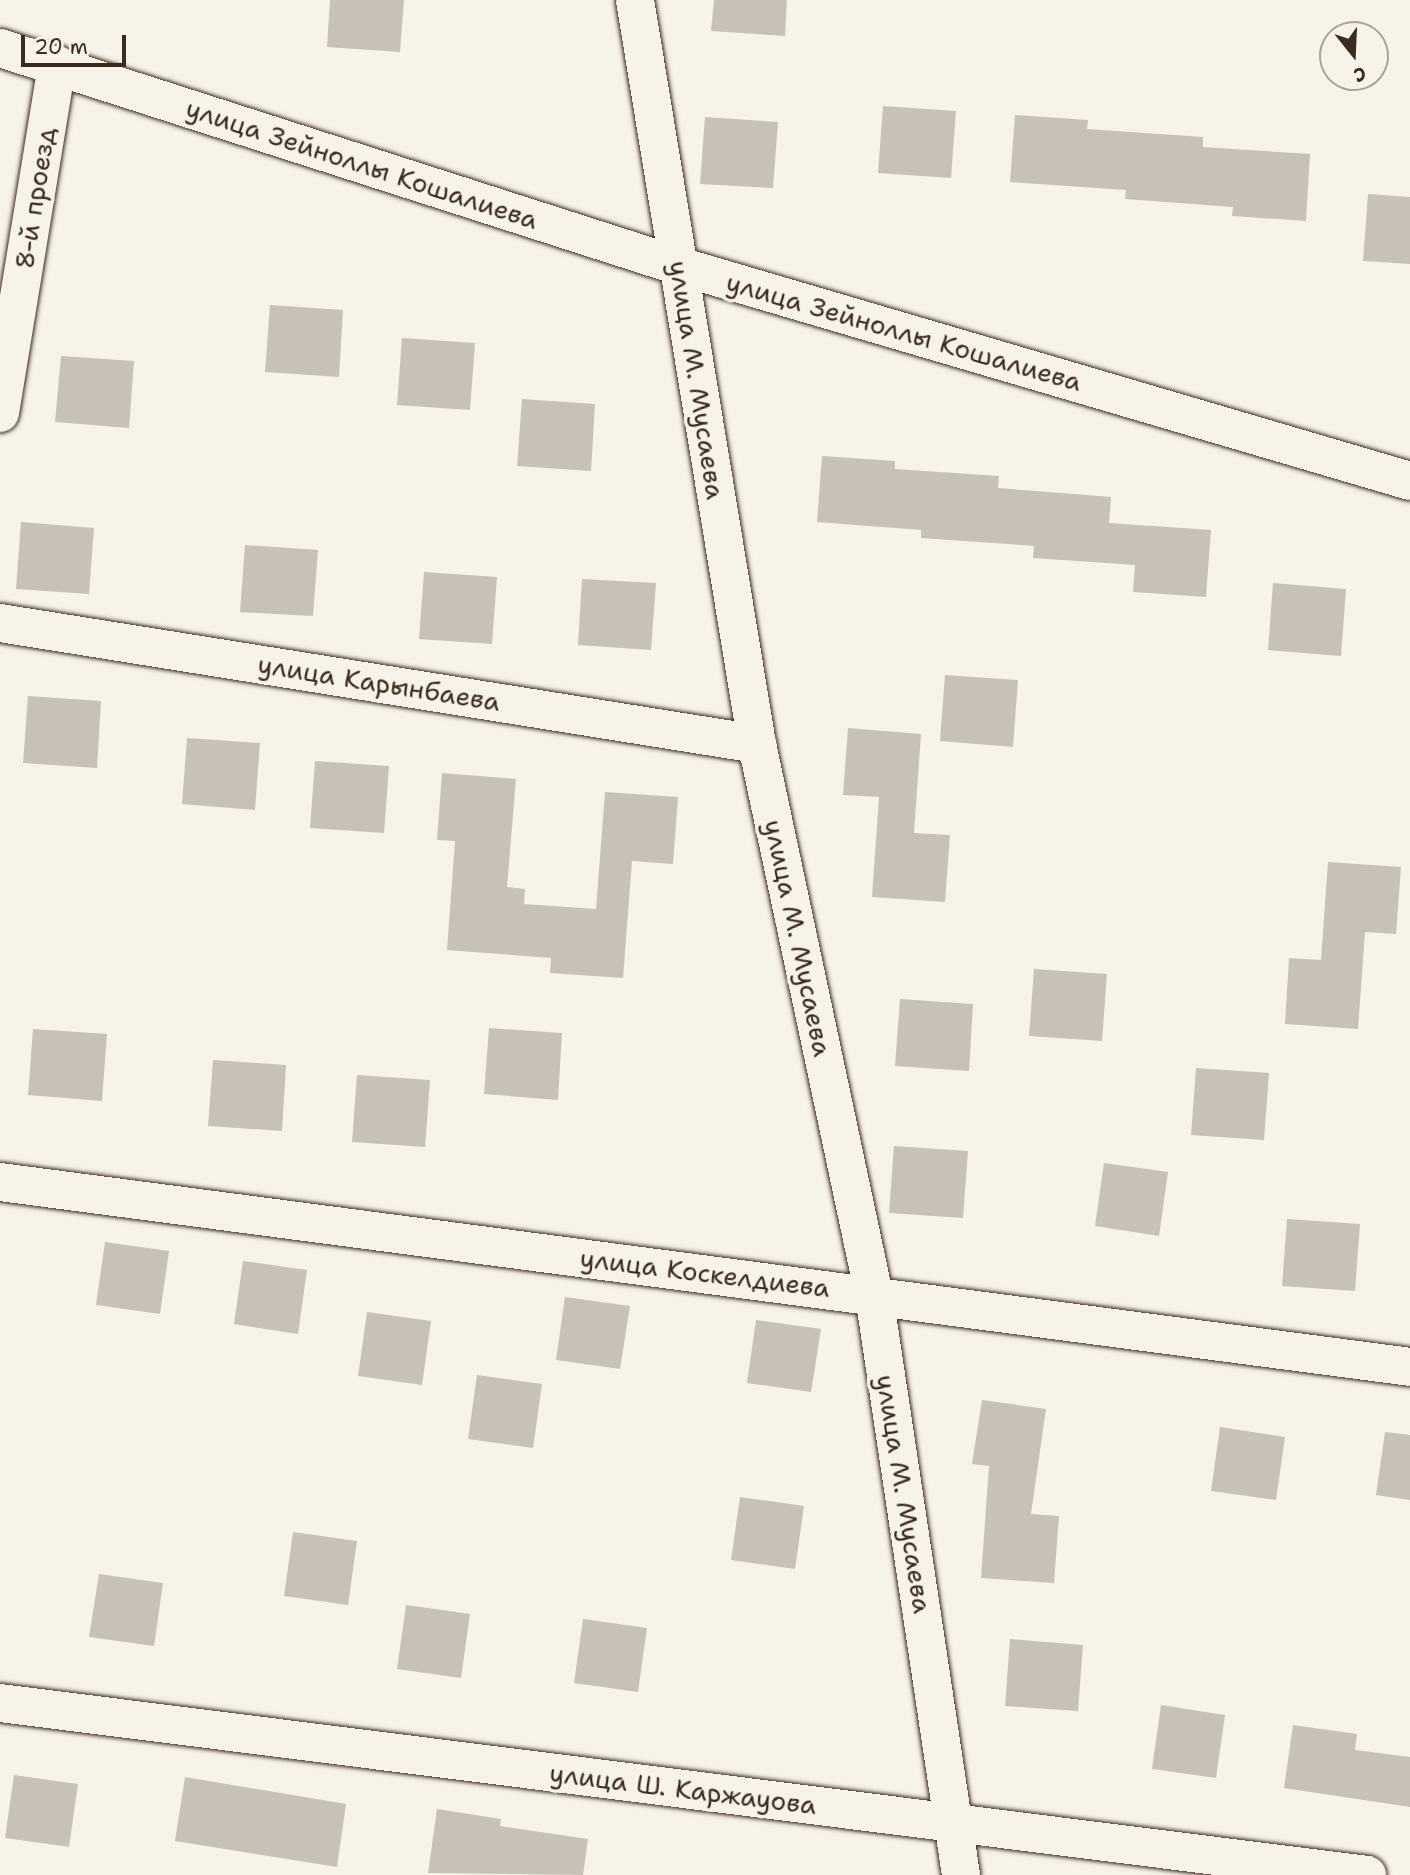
<!DOCTYPE html>
<meta charset="utf-8">
<style>
body{margin:0}
#map{position:relative;width:1410px;height:1875px;overflow:hidden;background:#f7f3e8;font-family:"Shantell Sans",sans-serif}
div>[style]{position:absolute}
.building>*{inset:0;background:#c8c1b6}
.roads{filter:drop-shadow(0 0 2px #3b2a1e) drop-shadow(0 0 2px #3b2a1e)}
.minor>*{height:38px;margin:-19px;padding:0 19px;transform-origin:19px;border-radius:19px;background:#f7f3e8}
span{translate:-50% -50%;white-space:nowrap;text-align:center;line-height:1.15;-webkit-text-stroke:7px #f7f3e8;paint-order:stroke}
.street-label{font-size:26px;color:#3b2a1e}
.north{position:absolute;left:1319px;top:21px;width:70px;height:70px;box-sizing:border-box;background:#f7f3e8;border:2px solid #aca397;border-radius:50%;rotate:162deg;font-size:19px;font-weight:700;line-height:28px;text-align:center;color:#3b2a1e}
.north::after{content:'';display:block;margin:auto;width:24px;height:32px;background:#3b2a1e;clip-path:polygon(50% 0,100% 100%,50% 72%,0 100%)}
.scale{position:absolute;left:21px;top:35px;width:105px;height:32px;box-sizing:border-box;border:4px solid #3b2a1e;border-top:0;padding-left:9px;font-size:21px;line-height:24px;white-space:nowrap;color:#3b2a1e;-webkit-text-stroke:5px #f7f3e8;paint-order:stroke}
</style>
<div id="map">
<div class="building">
<i style="clip-path:polygon(330px 0,404px 0,400px 52px,327px 47px)"></i>
<i style="clip-path:polygon(714px 0,787px 0,785px 36px,711px 31px)"></i>
<i style="clip-path:polygon(883px 106px,956px 111px,951px 178px,878px 173px)"></i>
<i style="clip-path:polygon(1015px 115px,1088px 120px,1087px 129px,1203px 137px,1203px 147px,1310px 154px,1306px 221px,1232px 216px,1233px 207px,1125px 199px,1126px 190px,1010px 182px)"></i>
<i style="clip-path:polygon(705px 117px,778px 122px,773px 188px,700px 184px)"></i>
<i style="clip-path:polygon(1368px 194px,1410px 197px,1410px 264px,1363px 261px)"></i>
<i style="clip-path:polygon(270px 305px,343px 310px,339px 377px,265px 372px)"></i>
<i style="clip-path:polygon(402px 338px,475px 343px,470px 410px,397px 405px)"></i>
<i style="clip-path:polygon(61px 356px,134px 361px,129px 428px,55px 422px)"></i>
<i style="clip-path:polygon(522px 399px,595px 404px,591px 471px,517px 466px)"></i>
<i style="clip-path:polygon(822px 456px,895px 461px,895px 469px,999px 476px,998px 488px,1111px 497px,1109px 523px,1211px 530px,1206px 597px,1133px 592px,1135px 565px,1033px 558px,1034px 546px,921px 538px,921px 530px,817px 522px)"></i>
<i style="clip-path:polygon(21px 522px,94px 528px,89px 594px,16px 589px)"></i>
<i style="clip-path:polygon(245px 545px,318px 550px,313px 616px,240px 612px)"></i>
<i style="clip-path:polygon(424px 572px,497px 577px,492px 644px,419px 639px)"></i>
<i style="clip-path:polygon(582px 579px,656px 583px,651px 650px,578px 645px)"></i>
<i style="clip-path:polygon(1273px 583px,1346px 589px,1341px 656px,1268px 650px)"></i>
<i style="clip-path:polygon(945px 675px,1018px 680px,1013px 747px,940px 741px)"></i>
<i style="clip-path:polygon(28px 696px,101px 701px,97px 768px,23px 763px)"></i>
<i style="clip-path:polygon(848px 728px,921px 734px,914px 833px,950px 835px,945px 902px,872px 897px,879px 797px,843px 795px)"></i>
<i style="clip-path:polygon(187px 738px,260px 743px,255px 810px,182px 804px)"></i>
<i style="clip-path:polygon(315px 761px,389px 766px,384px 833px,310px 828px)"></i>
<i style="clip-path:polygon(442px 773px,516px 779px,507px 887px,525px 889px,524px 904px,596px 909px,605px 792px,678px 797px,673px 864px,632px 861px,623px 978px,550px 973px,551px 958px,447px 950px,455px 841px,437px 840px)"></i>
<i style="clip-path:polygon(1328px 862px,1401px 867px,1396px 934px,1365px 932px,1358px 1029px,1285px 1024px,1289px 958px,1321px 960px)"></i>
<i style="clip-path:polygon(1034px 969px,1107px 974px,1102px 1041px,1029px 1036px)"></i>
<i style="clip-path:polygon(900px 999px,973px 1004px,969px 1071px,895px 1066px)"></i>
<i style="clip-path:polygon(489px 1028px,562px 1033px,558px 1100px,484px 1094px)"></i>
<i style="clip-path:polygon(33px 1029px,107px 1034px,102px 1101px,28px 1095px)"></i>
<i style="clip-path:polygon(213px 1060px,286px 1065px,282px 1131px,208px 1126px)"></i>
<i style="clip-path:polygon(1196px 1068px,1269px 1073px,1264px 1140px,1191px 1135px)"></i>
<i style="clip-path:polygon(357px 1075px,430px 1080px,425px 1147px,352px 1142px)"></i>
<i style="clip-path:polygon(894px 1146px,968px 1151px,963px 1218px,889px 1213px)"></i>
<i style="clip-path:polygon(1104px 1163px,1168px 1172px,1159px 1236px,1095px 1226px)"></i>
<i style="clip-path:polygon(1287px 1219px,1360px 1224px,1355px 1291px,1282px 1286px)"></i>
<i style="clip-path:polygon(105px 1242px,169px 1251px,160px 1314px,96px 1305px)"></i>
<i style="clip-path:polygon(243px 1261px,307px 1270px,298px 1334px,234px 1324px)"></i>
<i style="clip-path:polygon(565px 1297px,630px 1306px,620px 1369px,556px 1360px)"></i>
<i style="clip-path:polygon(367px 1312px,431px 1321px,422px 1385px,358px 1376px)"></i>
<i style="clip-path:polygon(756px 1320px,821px 1329px,811px 1392px,747px 1383px)"></i>
<i style="clip-path:polygon(477px 1375px,542px 1384px,533px 1448px,468px 1439px)"></i>
<i style="clip-path:polygon(982px 1400px,1046px 1409px,1031px 1514px,1059px 1516px,1054px 1583px,981px 1578px,989px 1466px,972px 1464px)"></i>
<i style="clip-path:polygon(1220px 1427px,1285px 1437px,1276px 1500px,1211px 1491px)"></i>
<i style="clip-path:polygon(1385px 1432px,1410px 1435px,1410px 1500px,1376px 1495px)"></i>
<i style="clip-path:polygon(740px 1497px,804px 1506px,795px 1569px,731px 1560px)"></i>
<i style="clip-path:polygon(293px 1532px,357px 1541px,348px 1605px,284px 1596px)"></i>
<i style="clip-path:polygon(99px 1574px,163px 1583px,154px 1646px,89px 1637px)"></i>
<i style="clip-path:polygon(406px 1605px,470px 1614px,461px 1678px,397px 1669px)"></i>
<i style="clip-path:polygon(583px 1619px,647px 1628px,638px 1692px,574px 1683px)"></i>
<i style="clip-path:polygon(1010px 1639px,1083px 1645px,1078px 1711px,1005px 1706px)"></i>
<i style="clip-path:polygon(1161px 1705px,1225px 1715px,1216px 1778px,1152px 1769px)"></i>
<i style="clip-path:polygon(1293px 1725px,1357px 1734px,1355px 1750px,1410px 1757px,1410px 1807px,1284px 1788px)"></i>
<i style="clip-path:polygon(14px 1775px,78px 1784px,69px 1847px,5px 1838px)"></i>
<i style="clip-path:polygon(185px 1777px,346px 1804px,337px 1867px,175px 1841px)"></i>
<i style="clip-path:polygon(437px 1809px,501px 1819px,500px 1826px,588px 1839px,583px 1875px,428px 1873px)"></i>
</div>
<div class="roads">
<div class="minor">
<i style="left:635px;top:0;width:754px;rotate:80.69deg"></i>
<i style="left:757px;top:744px;width:563px;rotate:78.01deg"></i>
<i style="left:874px;top:1295px;width:586px;rotate:81.47deg"></i>
<i style="left:0;top:48px;width:713px;rotate:17.8deg"></i>
<i style="left:679px;top:266px;width:762px;rotate:16.39deg"></i>
<i style="left:0;top:413px;width:353px;rotate:-80.7deg"></i>
<i style="left:0;top:623px;width:767px;rotate:9.08deg"></i>
<i style="left:0;top:1182px;width:1422px;rotate:7.47deg"></i>
<i style="left:0;top:1703px;width:1378px;rotate:7.17deg"></i>
</div>
</div>
<div class="street-label">
<span style="left:362px;top:164px;rotate:18deg">улица Зейноллы Кошалиева</span>
<span style="left:35px;top:198px;rotate:-81deg">8-й проезд</span>
<span style="left:904px;top:332px;rotate:16deg">улица Зейноллы Кошалиева</span>
<span style="left:697px;top:380px;rotate:81deg">улица М. Мусаева</span>
<span style="left:379px;top:683px;rotate:9deg">улица Карынбаева</span>
<span style="left:798px;top:938px;rotate:78deg">улица М. Мусаева</span>
<span style="left:705px;top:1273px;rotate:7deg">улица Коскелдиева</span>
<span style="left:904px;top:1494px;rotate:81deg">улица М. Мусаева</span>
<span style="left:683px;top:1789px;rotate:7deg">улица Ш. Каржауова</span>
</div>
<div class="north">С</div>
<div class="scale">20 m</div>
</div>
